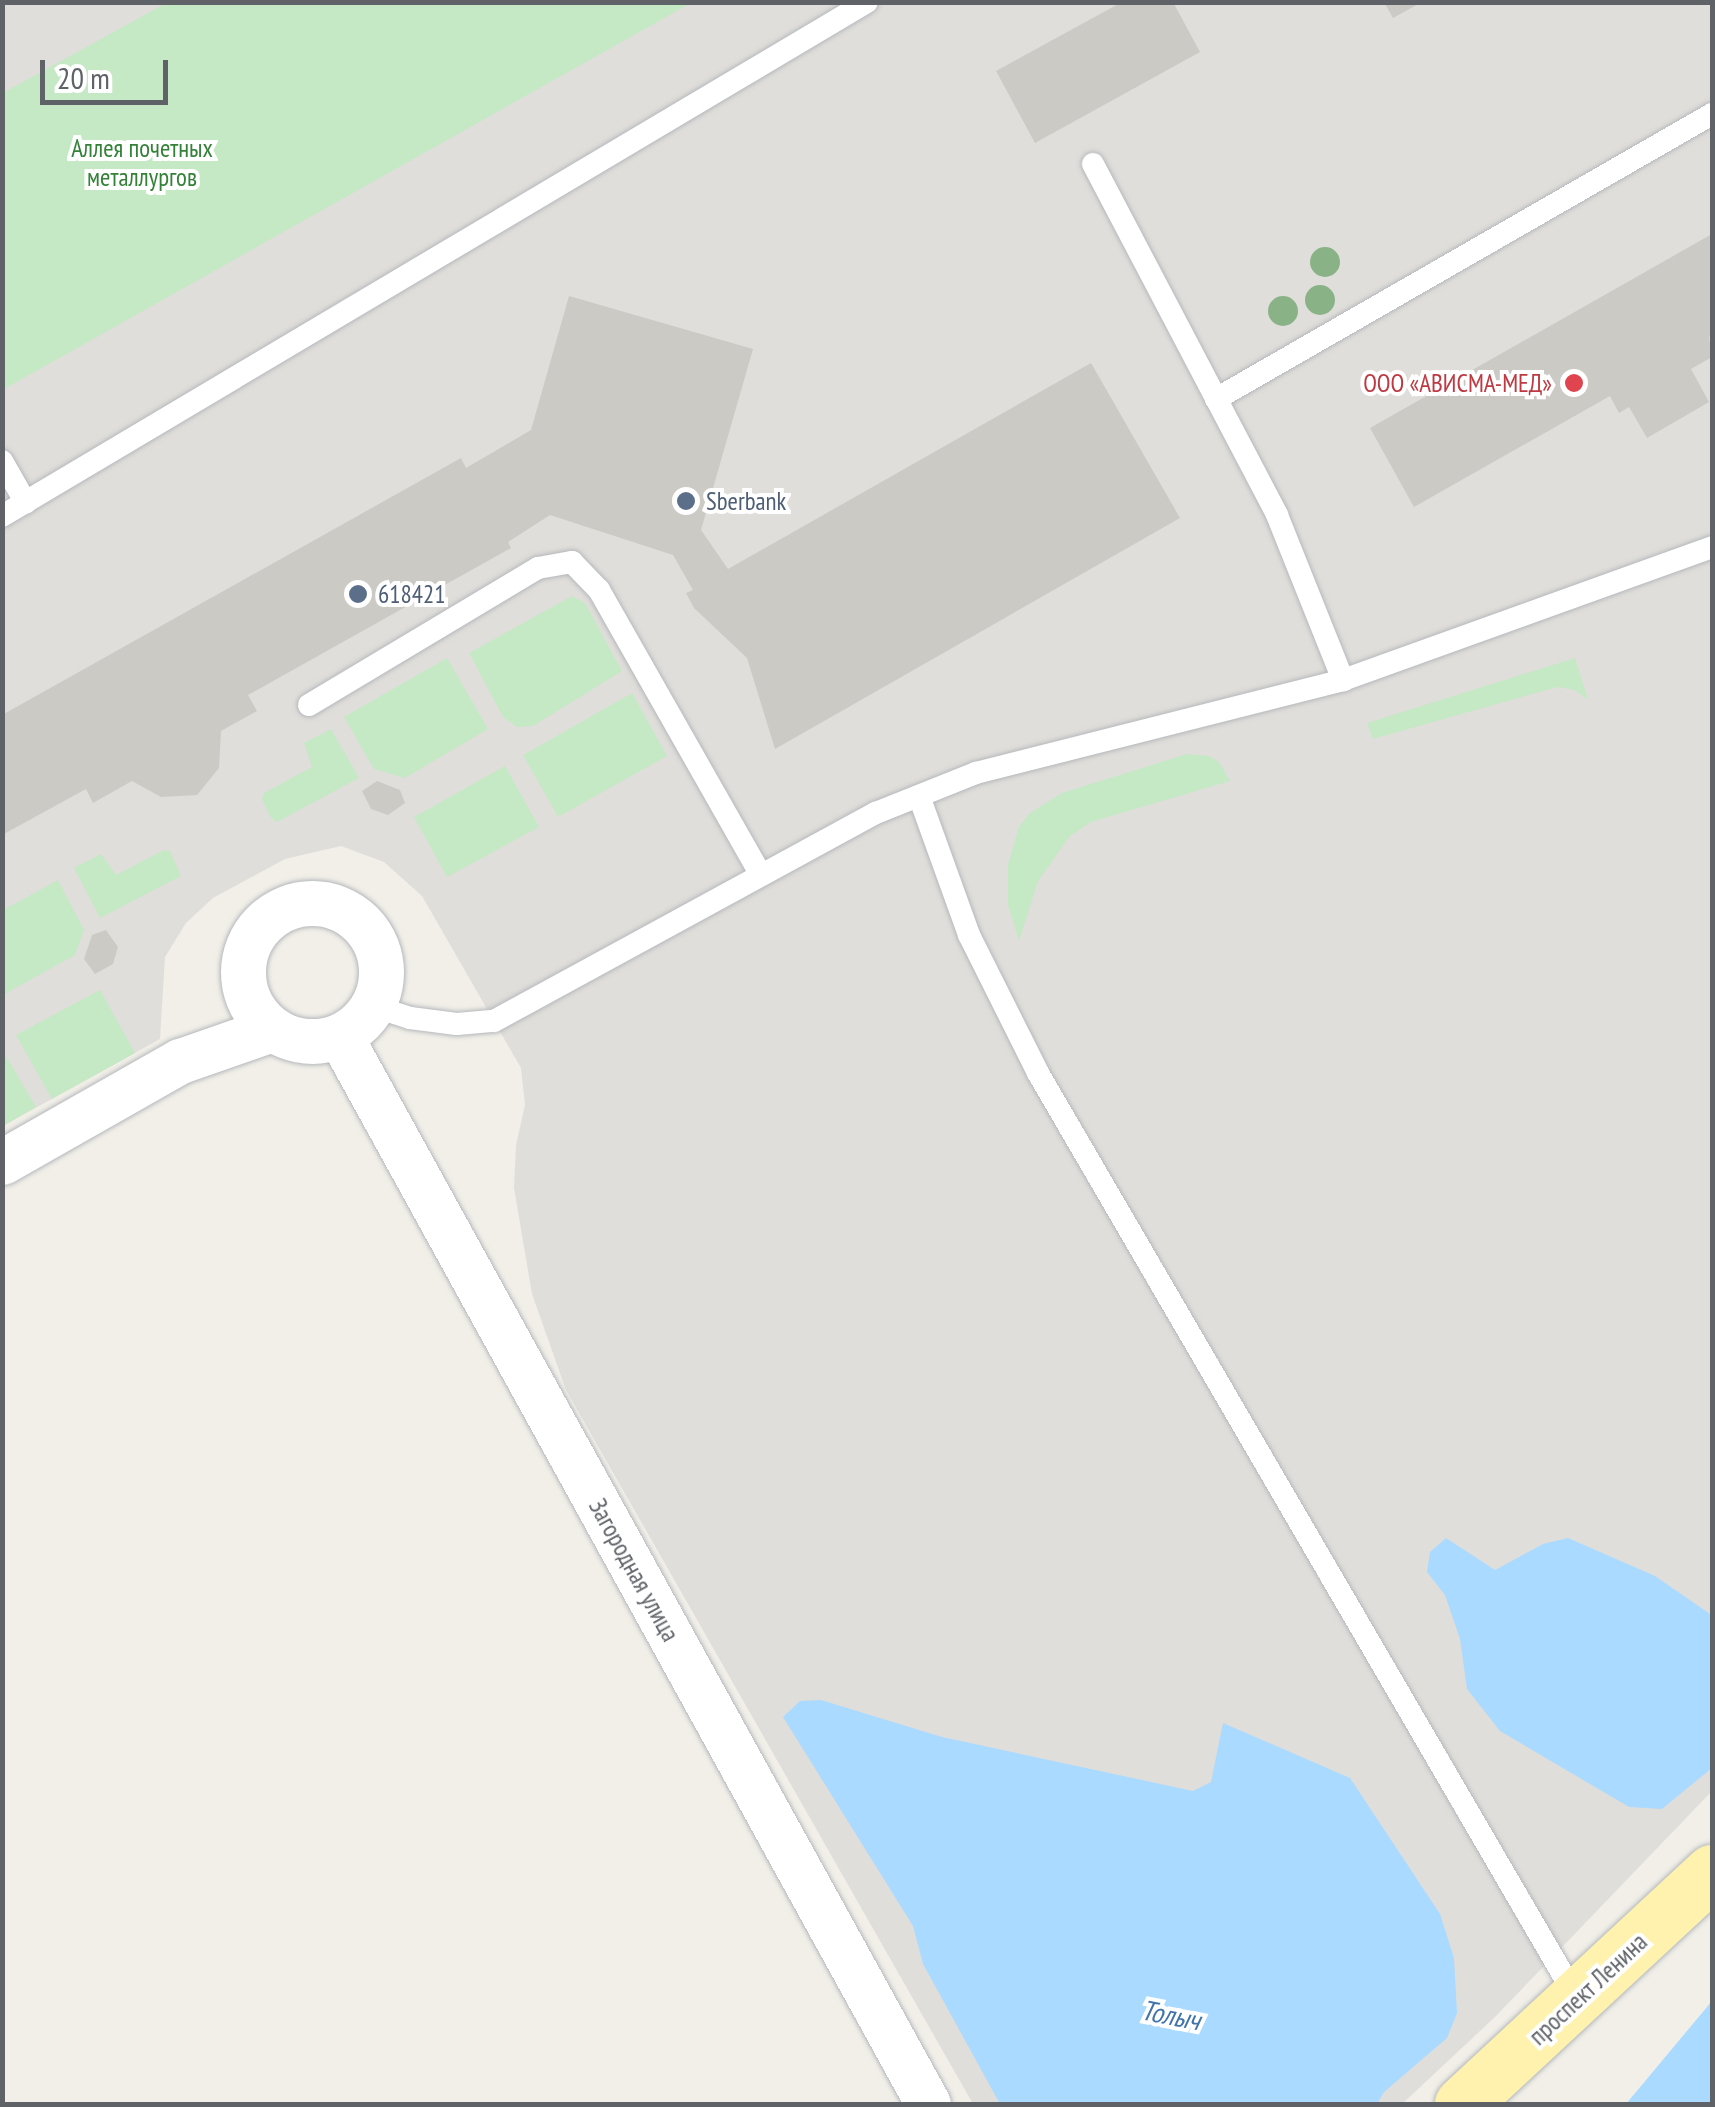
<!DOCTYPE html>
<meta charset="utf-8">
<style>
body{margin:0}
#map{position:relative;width:1715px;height:2107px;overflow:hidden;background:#f1efe8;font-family:"PT Sans Narrow",sans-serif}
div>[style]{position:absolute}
.industrial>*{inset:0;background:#e0deda}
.green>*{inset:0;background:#c5e8c5}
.water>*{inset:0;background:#aadaff}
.building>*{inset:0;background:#cccac5}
.roads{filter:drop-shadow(0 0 2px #b5b8bc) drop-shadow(0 0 2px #b5b8bc)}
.service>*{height:22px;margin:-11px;padding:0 11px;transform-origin:11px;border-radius:11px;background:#fff}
.minor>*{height:45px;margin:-22.5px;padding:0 22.5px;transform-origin:22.5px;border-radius:22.5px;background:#fff}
.minor>.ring{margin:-22.5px;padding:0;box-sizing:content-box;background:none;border:45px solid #fff;border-radius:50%}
.primary>*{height:55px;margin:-27.5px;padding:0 27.5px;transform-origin:27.5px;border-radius:27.5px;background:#fff2af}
.trees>*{width:30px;height:30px;margin:-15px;border-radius:50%;background:#89b387}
.dots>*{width:28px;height:28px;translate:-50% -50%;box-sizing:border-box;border:5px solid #fff;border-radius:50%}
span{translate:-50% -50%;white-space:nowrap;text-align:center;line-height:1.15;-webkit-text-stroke:8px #fff;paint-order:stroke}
.park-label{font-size:25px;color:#348238}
.health-label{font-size:25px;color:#be3a42}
.right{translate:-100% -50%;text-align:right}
.service-label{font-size:25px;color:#4e5e75}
.left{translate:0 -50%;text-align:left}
.street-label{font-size:25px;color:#5f6368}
.water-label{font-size:28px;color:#4174aa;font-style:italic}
.frame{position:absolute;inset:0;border:5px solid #5f6368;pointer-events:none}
.scale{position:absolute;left:40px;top:60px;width:128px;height:45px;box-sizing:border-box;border:5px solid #5f6368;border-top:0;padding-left:12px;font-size:30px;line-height:35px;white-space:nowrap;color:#5f6368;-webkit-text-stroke:8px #fff;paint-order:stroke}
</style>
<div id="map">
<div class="industrial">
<i style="clip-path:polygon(3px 3px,1712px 3px,1712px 1791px,1495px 2017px,1402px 2104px,973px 2104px,566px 1390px,532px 1294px,514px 1188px,516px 1145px,525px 1105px,521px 1068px,422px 896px,384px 862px,341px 846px,285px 859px,213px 898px,186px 923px,165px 957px,160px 1039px,3px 1126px)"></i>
</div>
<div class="green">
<i style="clip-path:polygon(168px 2px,691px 2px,691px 3px,6px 388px,2px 382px,3px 93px)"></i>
<i style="clip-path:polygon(572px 596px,585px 603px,622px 671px,533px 726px,517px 727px,503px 717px,469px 653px)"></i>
<i style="clip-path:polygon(447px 658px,488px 729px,405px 778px,374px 769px,344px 717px)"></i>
<i style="clip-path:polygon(1575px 658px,1588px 700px,1575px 690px,1557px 687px,1373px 739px,1367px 723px)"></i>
<i style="clip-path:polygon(632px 693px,667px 756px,558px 817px,523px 755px)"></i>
<i style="clip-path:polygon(331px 729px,359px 778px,277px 822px,271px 818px,262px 799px,264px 793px,312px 767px,304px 743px)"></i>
<i style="clip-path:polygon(1187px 754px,1209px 756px,1219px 762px,1230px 781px,1091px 822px,1070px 836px,1038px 881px,1019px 941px,1008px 905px,1008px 864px,1019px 827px,1030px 813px,1062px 793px)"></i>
<i style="clip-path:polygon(505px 766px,539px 827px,447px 877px,414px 817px)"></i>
<i style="clip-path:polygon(164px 850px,170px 851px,181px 876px,100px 918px,74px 868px,101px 854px,116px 875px)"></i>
<i style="clip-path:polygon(58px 880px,84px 930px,75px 955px,3px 995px,3px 910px)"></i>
<i style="clip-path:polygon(100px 990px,135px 1053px,52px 1099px,16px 1035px)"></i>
<i style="clip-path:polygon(3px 1051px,36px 1107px,3px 1126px,2px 1126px)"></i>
</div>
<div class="water">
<i style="clip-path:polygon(1446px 1538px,1495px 1570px,1543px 1544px,1568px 1538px,1655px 1576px,1710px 1614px,1712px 1768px,1662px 1809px,1629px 1807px,1500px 1731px,1467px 1689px,1460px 1639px,1445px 1595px,1427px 1572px,1430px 1552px)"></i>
<i style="clip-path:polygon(821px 1700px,942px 1737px,1193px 1791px,1211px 1782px,1223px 1723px,1350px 1778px,1440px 1914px,1454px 1958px,1457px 2013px,1447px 2038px,1384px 2092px,1377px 2104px,1000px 2104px,923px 1964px,913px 1926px,783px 1717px,800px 1701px)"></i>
<i style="clip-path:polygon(1712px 2001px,1712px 2104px,1626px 2104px)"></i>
</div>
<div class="building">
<i style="clip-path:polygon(1122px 2px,1173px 2px,1200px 52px,1035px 143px,996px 71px)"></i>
<i style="clip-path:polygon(1384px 2px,1422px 2px,1393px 18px)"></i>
<i style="clip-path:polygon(1712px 234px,1712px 335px,1709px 337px,1712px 357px,1691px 369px,1709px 402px,1647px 438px,1629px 407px,1619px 413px,1610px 396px,1414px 507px,1370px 428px)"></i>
<i style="clip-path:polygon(569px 296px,753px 349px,701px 530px,728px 569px,1091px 363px,1180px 518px,775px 749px,747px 658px,694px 608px,686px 593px,693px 590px,673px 555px,550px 515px,508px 542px,511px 548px,248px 695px,257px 711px,221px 731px,219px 768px,197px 795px,161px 797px,132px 781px,93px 803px,86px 789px,2px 835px,2px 715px,461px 458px,466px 468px,531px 430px)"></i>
<i style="clip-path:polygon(377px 781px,400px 790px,405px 803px,388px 815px,371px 809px,362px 791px)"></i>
<i style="clip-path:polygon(106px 930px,118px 947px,113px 964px,95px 974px,84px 959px,92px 935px)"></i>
</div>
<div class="roads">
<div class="service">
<i style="left:1093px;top:164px;width:396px;rotate:62.3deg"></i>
<i style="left:1277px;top:515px;width:178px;rotate:68.2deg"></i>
<i style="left:1216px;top:399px;width:572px;rotate:-29.88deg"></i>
<i style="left:2px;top:461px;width:48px;rotate:60.3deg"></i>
<i style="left:2px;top:516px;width:1006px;rotate:-30.72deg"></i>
<i style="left:309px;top:705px;width:267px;rotate:-30.9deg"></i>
<i style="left:538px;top:568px;width:35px;rotate:-10deg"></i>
<i style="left:572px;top:562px;width:39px;rotate:46deg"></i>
<i style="left:599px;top:590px;width:326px;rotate:60.4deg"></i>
<i style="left:919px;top:796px;width:148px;rotate:70.2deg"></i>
<i style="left:969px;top:935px;width:154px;rotate:63.4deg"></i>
<i style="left:1038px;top:1073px;width:1069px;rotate:59.79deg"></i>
<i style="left:373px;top:1006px;width:39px;rotate:18deg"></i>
<i style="left:410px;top:1018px;width:47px;rotate:7.3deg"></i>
<i style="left:457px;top:1024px;width:37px;rotate:-5deg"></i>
<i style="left:494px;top:1021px;width:435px;rotate:-28.6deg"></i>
<i style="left:876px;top:813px;width:108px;rotate:-21.8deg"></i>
<i style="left:976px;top:773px;width:379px;rotate:-14.2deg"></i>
<i style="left:1343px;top:680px;width:392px;rotate:-19.8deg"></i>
</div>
<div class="minor">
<i class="ring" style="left:243px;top:903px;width:93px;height:93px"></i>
<i style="left:340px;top:1036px;width:1219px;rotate:61.16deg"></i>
<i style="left:2px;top:1162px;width:205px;rotate:-29.6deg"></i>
<i style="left:180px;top:1061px;width:97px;rotate:-19.2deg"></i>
</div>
<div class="primary">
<i style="left:1462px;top:2104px;width:341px;rotate:-42.9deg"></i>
</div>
</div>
<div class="trees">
<i style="left:1325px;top:262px"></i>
<i style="left:1320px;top:300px"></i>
<i style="left:1283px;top:311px"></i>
</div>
<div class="dots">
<i style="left:1574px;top:383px;background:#e0444e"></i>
<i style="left:686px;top:501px;background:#5c6f8a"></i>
<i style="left:358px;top:594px;background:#5c6f8a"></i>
</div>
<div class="park-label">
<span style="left:142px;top:163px">Аллея почетных<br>металлургов</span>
</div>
<div class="health-label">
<span class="right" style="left:1552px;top:383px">ООО «АВИСМА-МЕД»</span>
</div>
<div class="service-label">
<span class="left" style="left:706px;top:501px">Sberbank</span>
<span class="left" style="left:378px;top:594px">618421</span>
</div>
<div class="street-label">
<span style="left:634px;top:1570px;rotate:61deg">Загородная улица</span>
<span style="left:1588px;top:1989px;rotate:-43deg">проспект Ленина</span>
</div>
<div class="water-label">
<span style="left:1171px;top:2015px;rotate:11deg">Толыч</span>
</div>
<div class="frame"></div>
<div class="scale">20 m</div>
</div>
